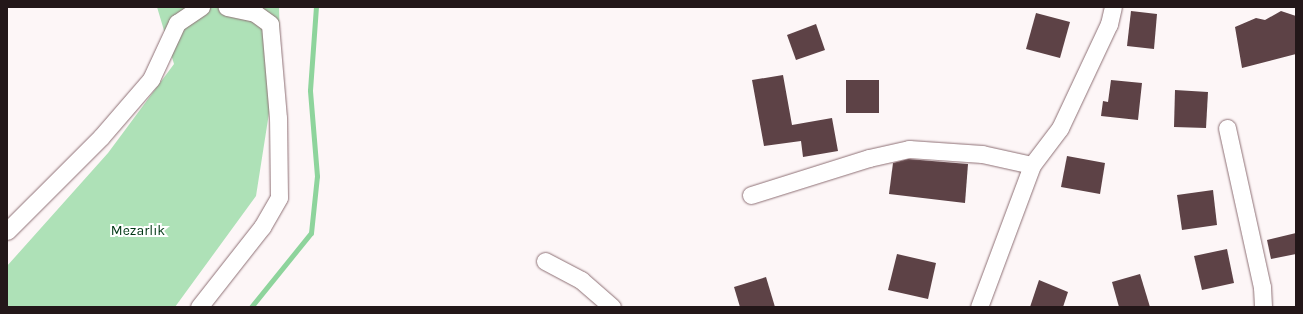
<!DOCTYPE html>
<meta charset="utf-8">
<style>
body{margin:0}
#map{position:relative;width:1303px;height:314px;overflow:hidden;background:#fdf6f7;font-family:Karla,sans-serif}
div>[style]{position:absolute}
.green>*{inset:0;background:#aee1b7}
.stream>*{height:5px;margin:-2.5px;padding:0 2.5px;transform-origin:2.5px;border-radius:2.5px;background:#8ed49c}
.building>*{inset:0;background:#5d4246}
.roads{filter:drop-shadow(0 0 1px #8e7075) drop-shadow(0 0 1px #8e7075)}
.minor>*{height:17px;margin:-8.5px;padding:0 8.5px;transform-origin:8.5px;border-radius:8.5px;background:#fff}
span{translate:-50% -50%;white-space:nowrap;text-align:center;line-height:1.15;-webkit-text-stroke:4px #fff;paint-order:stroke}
.park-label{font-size:14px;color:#003714}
.frame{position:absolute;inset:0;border:8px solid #231719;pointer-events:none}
</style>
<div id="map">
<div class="green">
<i style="clip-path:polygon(157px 7px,279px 7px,280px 43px,256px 196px,175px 307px,7px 307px,7px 266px,108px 153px,174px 64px)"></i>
</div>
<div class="stream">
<i style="left:251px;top:307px;width:95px;rotate:-51deg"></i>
<i style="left:311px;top:233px;width:57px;rotate:-84deg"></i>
<i style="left:317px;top:176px;width:86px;rotate:-94.7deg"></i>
<i style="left:310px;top:90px;width:83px;rotate:-85.9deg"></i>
</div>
<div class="building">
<i style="clip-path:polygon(1131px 11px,1157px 14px,1154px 49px,1127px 46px)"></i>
<i style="clip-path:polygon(1281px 11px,1296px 16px,1296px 54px,1242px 68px,1235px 27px,1256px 18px,1265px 20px)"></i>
<i style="clip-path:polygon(1036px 13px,1070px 22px,1060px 58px,1026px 49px)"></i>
<i style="clip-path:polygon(816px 24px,825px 50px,796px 60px,787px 35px)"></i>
<i style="clip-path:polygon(783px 75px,792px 125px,832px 118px,838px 151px,803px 157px,801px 141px,764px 146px,752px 80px)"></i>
<i style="clip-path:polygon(846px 80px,879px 80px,879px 113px,846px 113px)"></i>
<i style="clip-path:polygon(1111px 80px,1142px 83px,1138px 120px,1101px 116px,1103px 101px,1108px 102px)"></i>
<i style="clip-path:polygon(1175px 90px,1208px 92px,1206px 128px,1174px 127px)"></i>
<i style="clip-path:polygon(1067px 156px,1105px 163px,1100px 194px,1061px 187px)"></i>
<i style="clip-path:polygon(908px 159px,968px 164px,965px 203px,889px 194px,893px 163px)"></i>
<i style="clip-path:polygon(1213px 190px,1217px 225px,1182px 230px,1177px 195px)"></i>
<i style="clip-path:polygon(1296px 233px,1296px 254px,1271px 259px,1267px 240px)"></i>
<i style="clip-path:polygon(1227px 249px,1234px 283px,1202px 290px,1194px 256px)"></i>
<i style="clip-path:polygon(897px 254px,936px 263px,928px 299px,888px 290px)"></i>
<i style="clip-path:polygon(1140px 274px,1150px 307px,1119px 307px,1112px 282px)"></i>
<i style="clip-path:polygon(766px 277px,775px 307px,740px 307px,734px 287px)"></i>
<i style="clip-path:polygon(1039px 280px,1068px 292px,1063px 307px,1030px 307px)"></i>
</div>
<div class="roads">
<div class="minor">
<i style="left:1227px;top:128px;width:163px;rotate:77.6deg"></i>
<i style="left:1262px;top:287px;width:20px;rotate:87deg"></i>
<i style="left:751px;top:195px;width:124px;rotate:-17.4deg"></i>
<i style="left:869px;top:158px;width:41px;rotate:-12.7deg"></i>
<i style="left:909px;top:149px;width:73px;rotate:3.9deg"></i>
<i style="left:982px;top:154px;width:51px;rotate:12.4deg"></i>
<i style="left:7px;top:231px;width:133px;rotate:-45deg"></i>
<i style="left:101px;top:137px;width:77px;rotate:-49.2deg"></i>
<i style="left:151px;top:79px;width:62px;rotate:-65.1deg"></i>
<i style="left:177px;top:23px;width:29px;rotate:-34deg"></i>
<i style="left:545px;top:261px;width:41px;rotate:27.8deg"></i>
<i style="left:581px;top:280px;width:41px;rotate:41.1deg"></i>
<i style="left:199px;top:307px;width:102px;rotate:-51.8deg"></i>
<i style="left:262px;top:227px;width:34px;rotate:-60deg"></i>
<i style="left:279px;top:197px;width:79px;rotate:-90.7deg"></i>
<i style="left:278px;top:118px;width:94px;rotate:-94.9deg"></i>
<i style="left:270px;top:24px;width:19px;rotate:-144deg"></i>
<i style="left:255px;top:13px;width:29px;rotate:-168deg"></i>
<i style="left:979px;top:307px;width:152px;rotate:-69.5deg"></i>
<i style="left:1032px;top:165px;width:46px;rotate:-52.9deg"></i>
<i style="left:1060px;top:128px;width:115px;rotate:-64.8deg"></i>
<i style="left:1109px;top:24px;width:17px;rotate:-77deg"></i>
</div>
</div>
<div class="park-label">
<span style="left:138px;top:231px">Mezarlık</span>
</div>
<div class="frame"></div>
</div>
